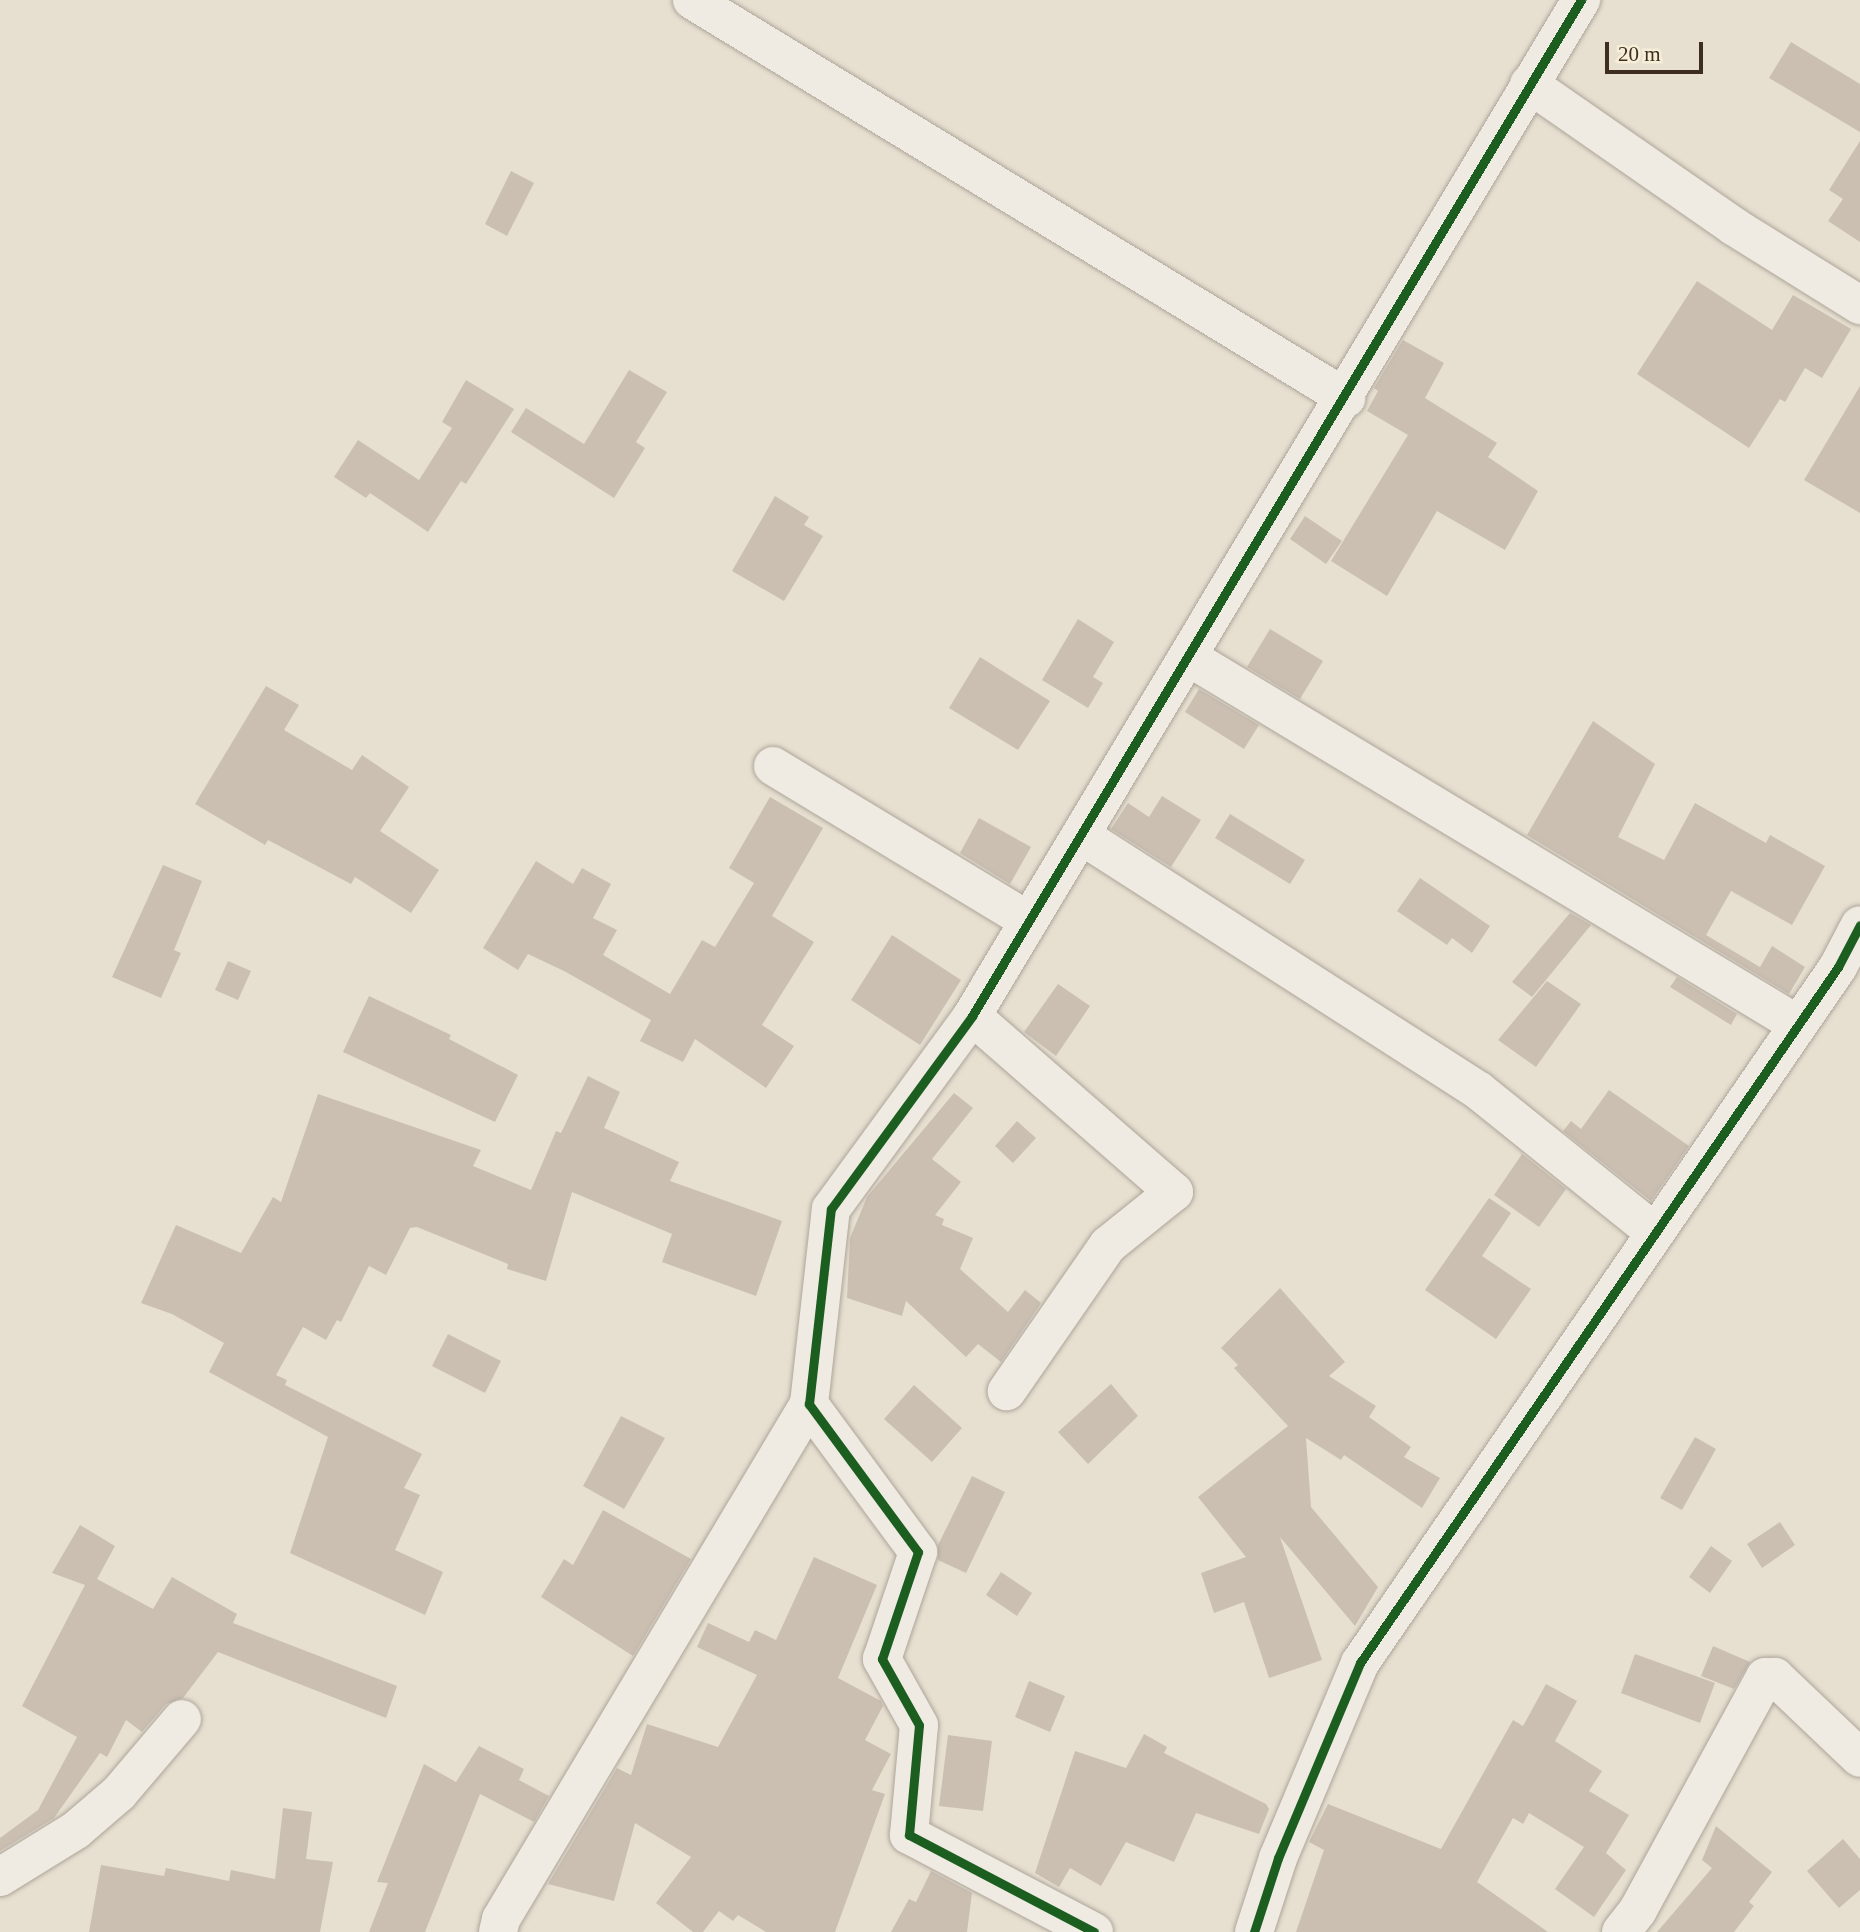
<!DOCTYPE html>
<style>
body{margin:0}
#map{position:relative;width:1860px;height:1932px;overflow:hidden;background:#e7e0d1;font-family:Georgia,serif}
div>[style]{position:absolute}
.building>*{inset:0;background:#cbbfb2}
.roads{filter:drop-shadow(0 0 2px #ada599) drop-shadow(0 0 2px #ada599)}
.minor>*{height:38px;margin:-19px;padding:0 19px;transform-origin:19px;border-radius:19px;background:#efebe3}
.cycleway>*{height:9px;margin:-4.5px;padding:0 4.5px;transform-origin:4.5px;border-radius:4.5px;background:#1b5e20}
span{translate:-50% -50%;white-space:nowrap;text-align:center;line-height:1.15;-webkit-text-stroke:6px #f7eed8;paint-order:stroke}
.scale{position:absolute;left:1605px;top:42px;width:98px;height:32px;box-sizing:border-box;border:4px solid #3d2e20;border-top:0;padding-left:9px;font-size:21px;line-height:24px;white-space:nowrap;color:#3d2e20;-webkit-text-stroke:5px #f7eed8;paint-order:stroke}
</style>
<div id="map">
<div class="building">
<i style="clip-path:polygon(1791px 42px,1860px 84px,1860px 132px,1769px 78px)"></i>
<i style="clip-path:polygon(1860px 141px,1860px 242px,1828px 221px,1843px 199px,1829px 190px)"></i>
<i style="clip-path:polygon(511px 171px,534px 183px,507px 236px,485px 224px)"></i>
<i style="clip-path:polygon(1697px 281px,1772px 330px,1793px 295px,1851px 329px,1822px 378px,1805px 368px,1785px 402px,1780px 399px,1749px 448px,1637px 374px)"></i>
<i style="clip-path:polygon(1403px 340px,1444px 363px,1425px 398px,1497px 443px,1488px 457px,1538px 491px,1505px 550px,1437px 511px,1387px 596px,1331px 561px,1408px 435px,1367px 411px,1378px 391px,1374px 388px)"></i>
<i style="clip-path:polygon(629px 370px,667px 392px,636px 442px,645px 448px,614px 498px,511px 432px,526px 408px,584px 444px)"></i>
<i style="clip-path:polygon(466px 380px,514px 409px,466px 484px,461px 481px,428px 532px,370px 493px,366px 498px,334px 477px,358px 440px,419px 480px,452px 428px,442px 422px)"></i>
<i style="clip-path:polygon(1860px 386px,1860px 513px,1804px 480px)"></i>
<i style="clip-path:polygon(775px 496px,809px 517px,804px 525px,823px 536px,784px 601px,732px 571px)"></i>
<i style="clip-path:polygon(1305px 516px,1342px 541px,1326px 564px,1290px 539px)"></i>
<i style="clip-path:polygon(1078px 619px,1114px 642px,1093px 677px,1103px 683px,1088px 708px,1042px 680px)"></i>
<i style="clip-path:polygon(1270px 629px,1323px 661px,1300px 699px,1247px 667px)"></i>
<i style="clip-path:polygon(980px 657px,1050px 701px,1018px 750px,949px 708px)"></i>
<i style="clip-path:polygon(266px 686px,299px 705px,284px 730px,352px 770px,362px 755px,409px 787px,380px 831px,439px 870px,411px 913px,355px 877px,351px 884px,268px 840px,265px 845px,195px 804px)"></i>
<i style="clip-path:polygon(1199px 689px,1259px 725px,1244px 749px,1185px 712px)"></i>
<i style="clip-path:polygon(1593px 721px,1655px 764px,1618px 837px,1664px 860px,1695px 803px,1766px 843px,1770px 835px,1825px 866px,1792px 925px,1731px 891px,1706px 935px,1760px 967px,1772px 946px,1805px 967px,1789px 994px,1527px 835px)"></i>
<i style="clip-path:polygon(1162px 796px,1201px 820px,1171px 867px,1111px 829px,1128px 803px,1149px 817px)"></i>
<i style="clip-path:polygon(770px 797px,823px 828px,772px 916px,814px 942px,762px 1025px,794px 1046px,766px 1088px,695px 1039px,683px 1062px,640px 1041px,651px 1020px,564px 971px,528px 954px,518px 970px,483px 948px,536px 861px,573px 884px,582px 868px,611px 884px,593px 918px,617px 930px,603px 955px,670px 994px,702px 940px,715px 947px,754px 883px,729px 868px)"></i>
<i style="clip-path:polygon(1230px 814px,1305px 860px,1290px 884px,1215px 838px)"></i>
<i style="clip-path:polygon(979px 818px,1031px 847px,1010px 884px,960px 853px)"></i>
<i style="clip-path:polygon(163px 865px,202px 881px,174px 950px,181px 953px,161px 998px,112px 977px)"></i>
<i style="clip-path:polygon(1420px 878px,1490px 926px,1472px 953px,1452px 938px,1447px 945px,1397px 911px)"></i>
<i style="clip-path:polygon(1570px 913px,1591px 925px,1532px 997px,1512px 982px)"></i>
<i style="clip-path:polygon(892px 935px,961px 980px,920px 1045px,851px 1000px)"></i>
<i style="clip-path:polygon(228px 961px,251px 971px,238px 1000px,215px 990px)"></i>
<i style="clip-path:polygon(1677px 977px,1737px 1014px,1731px 1025px,1670px 987px)"></i>
<i style="clip-path:polygon(1547px 981px,1581px 1004px,1536px 1067px,1498px 1040px)"></i>
<i style="clip-path:polygon(1058px 984px,1090px 1006px,1056px 1056px,1024px 1032px)"></i>
<i style="clip-path:polygon(369px 996px,451px 1035px,449px 1039px,518px 1075px,495px 1122px,343px 1052px)"></i>
<i style="clip-path:polygon(588px 1076px,620px 1092px,604px 1128px,679px 1162px,670px 1181px,782px 1221px,756px 1296px,662px 1262px,672px 1234px,572px 1192px,546px 1281px,507px 1269px,508px 1264px,417px 1227px,410px 1228px,386px 1275px,369px 1266px,341px 1322px,337px 1320px,326px 1340px,303px 1327px,276px 1375px,287px 1380px,285px 1385px,422px 1454px,404px 1488px,420px 1495px,395px 1550px,443px 1572px,425px 1615px,290px 1553px,328px 1437px,209px 1372px,224px 1343px,172px 1314px,141px 1303px,176px 1225px,241px 1253px,273px 1197px,281px 1202px,318px 1094px,481px 1150px,473px 1166px,531px 1190px,556px 1131px,561px 1133px)"></i>
<i style="clip-path:polygon(1609px 1090px,1689px 1146px,1651px 1201px,1563px 1131px,1571px 1121px,1581px 1129px)"></i>
<i style="clip-path:polygon(954px 1093px,973px 1108px,932px 1159px,961px 1182px,935px 1215px,944px 1219px,942px 1225px,973px 1238px,960px 1269px,1008px 1312px,1025px 1290px,1041px 1303px,1001px 1362px,978px 1344px,966px 1357px,906px 1301px,902px 1316px,847px 1298px,850px 1238px,867px 1197px)"></i>
<i style="clip-path:polygon(1017px 1121px,1036px 1138px,1013px 1163px,995px 1146px)"></i>
<i style="clip-path:polygon(1522px 1154px,1566px 1189px,1539px 1227px,1494px 1195px)"></i>
<i style="clip-path:polygon(1489px 1198px,1511px 1213px,1482px 1256px,1531px 1289px,1496px 1339px,1425px 1290px)"></i>
<i style="clip-path:polygon(1280px 1288px,1345px 1362px,1329px 1376px,1376px 1406px,1369px 1417px,1411px 1447px,1404px 1457px,1440px 1478px,1422px 1508px,1344px 1455px,1341px 1460px,1306px 1438px,1311px 1507px,1378px 1587px,1355px 1626px,1280px 1537px,1322px 1660px,1269px 1678px,1244px 1602px,1214px 1613px,1201px 1573px,1246px 1557px,1198px 1497px,1288px 1426px,1234px 1368px,1238px 1365px,1221px 1348px)"></i>
<i style="clip-path:polygon(448px 1334px,501px 1361px,485px 1393px,432px 1366px)"></i>
<i style="clip-path:polygon(1111px 1384px,1138px 1416px,1088px 1464px,1058px 1432px)"></i>
<i style="clip-path:polygon(914px 1385px,962px 1428px,932px 1462px,884px 1419px)"></i>
<i style="clip-path:polygon(621px 1416px,665px 1438px,624px 1509px,583px 1486px)"></i>
<i style="clip-path:polygon(1695px 1437px,1716px 1449px,1682px 1510px,1660px 1498px)"></i>
<i style="clip-path:polygon(972px 1476px,1005px 1492px,966px 1573px,938px 1560px,938px 1545px)"></i>
<i style="clip-path:polygon(603px 1510px,691px 1559px,633px 1656px,541px 1597px,564px 1559px,573px 1565px)"></i>
<i style="clip-path:polygon(1780px 1522px,1795px 1545px,1762px 1568px,1747px 1544px)"></i>
<i style="clip-path:polygon(80px 1525px,115px 1546px,97px 1579px,153px 1609px,172px 1577px,237px 1614px,233px 1623px,397px 1686px,386px 1718px,218px 1652px,183px 1698px,166px 1704px,142px 1732px,126px 1720px,107px 1757px,100px 1753px,54px 1818px,0 1851px,0 1838px,38px 1810px,77px 1737px,22px 1706px,85px 1585px,52px 1573px)"></i>
<i style="clip-path:polygon(1711px 1546px,1732px 1561px,1710px 1593px,1689px 1577px)"></i>
<i style="clip-path:polygon(814px 1557px,877px 1585px,838px 1678px,881px 1701px,883px 1706px,865px 1740px,891px 1754px,872px 1790px,885px 1794px,835px 1932px,766px 1932px,738px 1915px,733px 1921px,719px 1911px,703px 1932px,693px 1932px,656px 1903px,691px 1857px,635px 1823px,614px 1901px,548px 1884px,617px 1768px,631px 1775px,647px 1724px,718px 1747px,757px 1675px,697px 1647px,708px 1623px,749px 1642px,755px 1630px,776px 1640px)"></i>
<i style="clip-path:polygon(1001px 1572px,1032px 1593px,1017px 1616px,986px 1595px)"></i>
<i style="clip-path:polygon(1713px 1646px,1750px 1662px,1734px 1689px,1701px 1676px)"></i>
<i style="clip-path:polygon(1635px 1654px,1715px 1683px,1700px 1723px,1621px 1693px)"></i>
<i style="clip-path:polygon(1029px 1681px,1065px 1696px,1050px 1732px,1015px 1717px)"></i>
<i style="clip-path:polygon(1546px 1684px,1577px 1701px,1555px 1741px,1602px 1771px,1589px 1791px,1629px 1815px,1606px 1853px,1626px 1870px,1594px 1917px,1555px 1889px,1584px 1847px,1529px 1813px,1523px 1824px,1513px 1818px,1477px 1882px,1548px 1932px,1296px 1932px,1324px 1850px,1309px 1842px,1328px 1804px,1441px 1849px,1513px 1720px,1523px 1726px)"></i>
<i style="clip-path:polygon(1144px 1734px,1167px 1747px,1164px 1753px,1266px 1804px,1269px 1809px,1259px 1834px,1196px 1813px,1174px 1862px,1126px 1842px,1101px 1886px,1070px 1868px,1059px 1887px,1035px 1873px,1075px 1751px,1126px 1768px)"></i>
<i style="clip-path:polygon(948px 1735px,992px 1741px,983px 1811px,939px 1806px)"></i>
<i style="clip-path:polygon(479px 1746px,524px 1769px,519px 1780px,549px 1796px,534px 1822px,480px 1794px,425px 1932px,369px 1932px,388px 1883px,377px 1882px,424px 1764px,456px 1782px)"></i>
<i style="clip-path:polygon(283px 1808px,312px 1812px,306px 1859px,333px 1862px,320px 1932px,89px 1932px,101px 1865px,164px 1876px,166px 1868px,229px 1881px,231px 1870px,275px 1879px)"></i>
<i style="clip-path:polygon(1716px 1826px,1772px 1872px,1749px 1902px,1754px 1906px,1734px 1932px,1657px 1932px,1712px 1868px,1702px 1860px)"></i>
<i style="clip-path:polygon(1843px 1839px,1860px 1859px,1860px 1890px,1839px 1908px,1807px 1871px)"></i>
<i style="clip-path:polygon(931px 1871px,972px 1893px,967px 1932px,891px 1932px,909px 1899px,916px 1902px)"></i>
</div>
<div class="roads">
<div class="minor">
<i style="left:692px;top:0;width:766px;rotate:31.32deg"></i>
<i style="left:1529px;top:84px;width:249px;rotate:34.8deg"></i>
<i style="left:1733px;top:226px;width:150px;rotate:31.9deg"></i>
<i style="left:1190px;top:658px;width:709px;rotate:31.09deg"></i>
<i style="left:773px;top:766px;width:299px;rotate:31.2deg"></i>
<i style="left:1082px;top:836px;width:472px;rotate:32.7deg"></i>
<i style="left:1479px;top:1091px;width:223px;rotate:38.8deg"></i>
<i style="left:972px;top:1016px;width:268px;rotate:41.1deg"></i>
<i style="left:1174px;top:1192px;width:85px;rotate:141.2deg"></i>
<i style="left:1108px;top:1245px;width:178px;rotate:124.7deg"></i>
<i style="left:0;top:1877px;width:89px;rotate:-31.7deg"></i>
<i style="left:76px;top:1830px;width:57px;rotate:-40.7deg"></i>
<i style="left:119px;top:1793px;width:97px;rotate:-49.6deg"></i>
<i style="left:498px;top:1932px;width:13px;rotate:-77deg"></i>
<i style="left:501px;top:1919px;width:600px;rotate:-59.12deg"></i>
<i style="left:1094px;top:1932px;width:209px;rotate:-152.3deg"></i>
<i style="left:909px;top:1835px;width:110px;rotate:-84.8deg"></i>
<i style="left:919px;top:1725px;width:76px;rotate:-119.3deg"></i>
<i style="left:882px;top:1659px;width:113px;rotate:-71.4deg"></i>
<i style="left:918px;top:1552px;width:184px;rotate:-126.4deg"></i>
<i style="left:809px;top:1404px;width:196px;rotate:-83.6deg"></i>
<i style="left:831px;top:1209px;width:239px;rotate:-53.8deg"></i>
<i style="left:972px;top:1016px;width:1185px;rotate:-59.06deg"></i>
<i style="left:1254px;top:1932px;width:78px;rotate:-72deg"></i>
<i style="left:1278px;top:1858px;width:212px;rotate:-67.2deg"></i>
<i style="left:1360px;top:1663px;width:844px;rotate:-55.52deg"></i>
<i style="left:1838px;top:967px;width:47px;rotate:-62.4deg"></i>
<i style="left:1621px;top:1932px;width:28px;rotate:-52deg"></i>
<i style="left:1638px;top:1910px;width:265px;rotate:-61.4deg"></i>
<i style="left:1765px;top:1677px;width:10px"></i>
<i style="left:1775px;top:1677px;width:117px;rotate:43.6deg"></i>
</div>
</div>
<div class="cycleway">
<i style="left:1094px;top:1932px;width:209px;rotate:-152.3deg"></i>
<i style="left:909px;top:1835px;width:110px;rotate:-84.8deg"></i>
<i style="left:919px;top:1725px;width:76px;rotate:-119.3deg"></i>
<i style="left:882px;top:1659px;width:113px;rotate:-71.4deg"></i>
<i style="left:918px;top:1552px;width:184px;rotate:-126.4deg"></i>
<i style="left:809px;top:1404px;width:196px;rotate:-83.6deg"></i>
<i style="left:831px;top:1209px;width:239px;rotate:-53.8deg"></i>
<i style="left:972px;top:1016px;width:1185px;rotate:-59.06deg"></i>
<i style="left:1254px;top:1932px;width:78px;rotate:-72deg"></i>
<i style="left:1278px;top:1858px;width:212px;rotate:-67.2deg"></i>
<i style="left:1360px;top:1663px;width:844px;rotate:-55.52deg"></i>
<i style="left:1838px;top:967px;width:47px;rotate:-62.4deg"></i>
</div>
<div class="scale">20 m</div>
</div>
